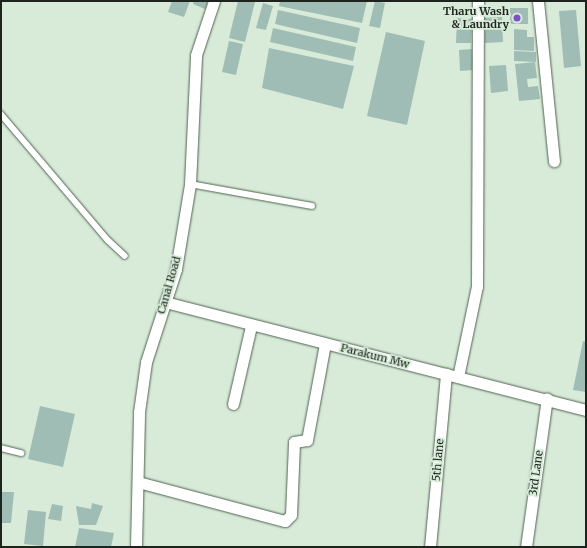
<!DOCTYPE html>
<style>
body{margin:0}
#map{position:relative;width:587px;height:548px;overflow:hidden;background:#d7ebd8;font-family:Merriweather,serif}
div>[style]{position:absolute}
.building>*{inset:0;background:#a0bdb5}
.roads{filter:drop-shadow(0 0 1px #506151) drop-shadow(0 0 1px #506151)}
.lane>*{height:5.5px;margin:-2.75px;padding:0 2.75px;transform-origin:2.75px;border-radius:2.75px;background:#fff}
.street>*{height:11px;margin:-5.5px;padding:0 5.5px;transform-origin:5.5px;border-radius:5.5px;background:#fff}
.dots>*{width:11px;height:11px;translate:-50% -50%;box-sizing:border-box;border:2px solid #d7ebd8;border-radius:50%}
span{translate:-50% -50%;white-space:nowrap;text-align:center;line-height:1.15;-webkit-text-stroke:3.5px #d7ebd8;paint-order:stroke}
.poi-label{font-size:11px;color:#1d241d;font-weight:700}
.right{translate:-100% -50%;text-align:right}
.street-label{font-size:11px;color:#1d241d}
.frame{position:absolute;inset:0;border:2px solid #1d241d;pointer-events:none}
</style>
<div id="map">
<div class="building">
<i style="clip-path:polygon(172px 1px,190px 1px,184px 17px,168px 12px)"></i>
<i style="clip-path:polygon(194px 1px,208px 1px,205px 9px,193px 4px)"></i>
<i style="clip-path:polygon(238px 1px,255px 2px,245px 42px,229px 38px)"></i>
<i style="clip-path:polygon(280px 1px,367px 1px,362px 23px,279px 6px)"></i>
<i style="clip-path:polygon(375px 1px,385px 3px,380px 28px,369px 26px)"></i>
<i style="clip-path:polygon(263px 3px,273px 6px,266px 30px,256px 28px)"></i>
<i style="clip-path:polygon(510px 8px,528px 8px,528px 24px,510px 24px)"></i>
<i style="clip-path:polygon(278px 10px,360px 28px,357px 43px,275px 24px)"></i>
<i style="clip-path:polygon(576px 10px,581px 66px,564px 68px,559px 11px)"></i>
<i style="clip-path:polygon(502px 17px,503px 42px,485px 43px,484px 18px)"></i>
<i style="clip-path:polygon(457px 18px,472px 19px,471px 43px,456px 43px)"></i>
<i style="clip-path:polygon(273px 28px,356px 47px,353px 61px,270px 42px)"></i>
<i style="clip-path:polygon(514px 29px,527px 30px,527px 37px,534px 37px,534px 51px,514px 50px)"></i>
<i style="clip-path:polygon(386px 32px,425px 41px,407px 125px,367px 116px)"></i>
<i style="clip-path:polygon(229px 41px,243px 44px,236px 75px,222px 72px)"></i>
<i style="clip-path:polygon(269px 48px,354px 66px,343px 109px,262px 88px)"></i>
<i style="clip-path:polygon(472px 49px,473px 70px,460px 71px,459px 50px)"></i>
<i style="clip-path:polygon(514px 51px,536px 52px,536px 62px,514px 61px)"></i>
<i style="clip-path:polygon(535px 62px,537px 78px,527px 79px,528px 87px,538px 86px,540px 99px,519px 101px,515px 64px)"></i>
<i style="clip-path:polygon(506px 65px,508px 91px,491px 93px,489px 66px)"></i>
<i style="clip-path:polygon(583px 341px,586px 342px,586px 392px,573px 390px)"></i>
<i style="clip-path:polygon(40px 406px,75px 414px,63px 467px,28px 459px)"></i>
<i style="clip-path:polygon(1px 492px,14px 492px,11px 523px,1px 523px)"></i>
<i style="clip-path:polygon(92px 503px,103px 506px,96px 525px,79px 525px,76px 506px,91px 509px)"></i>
<i style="clip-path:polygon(52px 504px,63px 506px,61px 521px,48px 519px)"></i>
<i style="clip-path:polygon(28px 510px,46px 512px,43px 546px,24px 544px)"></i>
<i style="clip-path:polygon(79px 528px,114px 533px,111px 547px,75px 547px)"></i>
</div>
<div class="roads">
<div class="lane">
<i style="left:1px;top:114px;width:165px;rotate:49.7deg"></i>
<i style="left:108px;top:240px;width:23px;rotate:43deg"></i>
<i style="left:190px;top:184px;width:124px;rotate:10.2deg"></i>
<i style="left:1px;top:448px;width:21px;rotate:14deg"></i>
</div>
<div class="street">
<i style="left:538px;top:1px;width:161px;rotate:84.3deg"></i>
<i style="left:165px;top:302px;width:435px;rotate:14.4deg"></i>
<i style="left:458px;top:377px;width:93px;rotate:-78.2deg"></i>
<i style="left:477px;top:286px;width:285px;rotate:-89.8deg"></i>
<i style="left:233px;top:404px;width:80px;rotate:-77deg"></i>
<i style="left:138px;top:482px;width:152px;rotate:14.9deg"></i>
<i style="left:285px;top:521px;width:8px;rotate:-45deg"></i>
<i style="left:291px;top:515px;width:73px;rotate:-87.6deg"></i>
<i style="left:294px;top:442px;width:13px;rotate:-9deg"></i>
<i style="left:307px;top:440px;width:98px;rotate:-79.4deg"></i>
<i style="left:136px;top:547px;width:135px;rotate:-88.7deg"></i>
<i style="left:139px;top:412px;width:50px;rotate:-82deg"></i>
<i style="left:146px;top:362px;width:98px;rotate:-72.1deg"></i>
<i style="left:176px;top:269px;width:86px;rotate:-80.6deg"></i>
<i style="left:190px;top:184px;width:129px;rotate:-87.3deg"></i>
<i style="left:196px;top:55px;width:57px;rotate:-71.6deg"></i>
<i style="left:430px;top:547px;width:174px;rotate:-84.7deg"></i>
<i style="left:526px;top:547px;width:150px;rotate:-82deg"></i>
</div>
</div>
<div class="dots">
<i style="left:517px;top:18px;background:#7e50c9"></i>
</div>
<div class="poi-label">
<span class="right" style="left:509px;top:18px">Tharu Wash<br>&amp; Laundry</span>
</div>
<div class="street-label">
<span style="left:169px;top:285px;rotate:-74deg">Canal Road</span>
<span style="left:375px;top:356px;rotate:14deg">Parakum Mw</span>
<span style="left:438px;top:460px;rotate:-85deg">5th lane</span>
<span style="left:536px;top:473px;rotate:-82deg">3rd Lane</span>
</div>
<div class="frame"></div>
</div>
